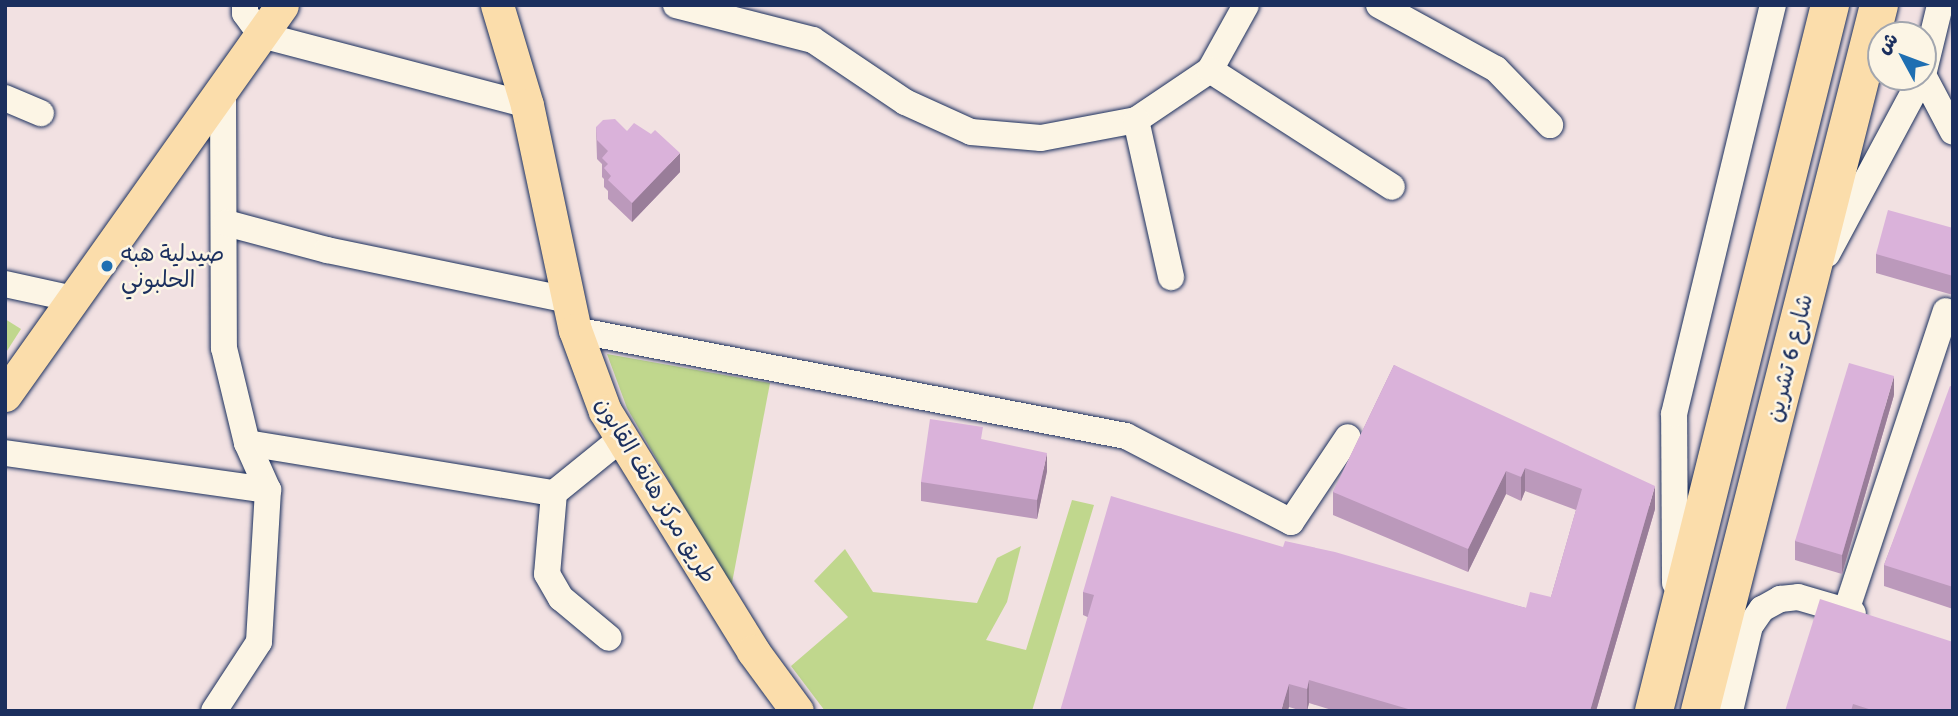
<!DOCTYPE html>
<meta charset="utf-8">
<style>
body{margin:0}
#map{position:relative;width:1958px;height:716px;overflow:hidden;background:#f2e1e2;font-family:Itim,"Playpen Sans Arabic",sans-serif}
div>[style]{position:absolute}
.green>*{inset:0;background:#c0d78d}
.roads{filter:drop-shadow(0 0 2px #1b2f5e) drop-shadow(0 0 2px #1b2f5e)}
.minor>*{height:26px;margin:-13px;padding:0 13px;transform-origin:13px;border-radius:13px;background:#fcf5e5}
.major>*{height:33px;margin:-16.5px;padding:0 16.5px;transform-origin:16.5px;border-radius:16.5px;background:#fbddab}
.highway>*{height:38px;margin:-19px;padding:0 19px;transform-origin:19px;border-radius:19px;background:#fbddab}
.wall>*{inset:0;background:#b9b}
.shaded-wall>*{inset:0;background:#997d99}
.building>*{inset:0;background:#dab2da}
.dots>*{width:19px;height:19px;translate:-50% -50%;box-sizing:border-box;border:4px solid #fcf5e5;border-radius:50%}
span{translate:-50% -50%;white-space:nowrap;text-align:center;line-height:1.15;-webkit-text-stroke:5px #fcf5e5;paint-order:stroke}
.poi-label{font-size:23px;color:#1b2f5e}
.left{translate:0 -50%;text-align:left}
.street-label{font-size:23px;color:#1b2f5e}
.frame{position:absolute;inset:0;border:7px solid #1b2f5e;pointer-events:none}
.north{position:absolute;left:1867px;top:21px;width:70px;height:70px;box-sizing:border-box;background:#fcf5e5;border:2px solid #a2a6af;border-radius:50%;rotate:311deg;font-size:19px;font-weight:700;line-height:28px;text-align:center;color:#1b2f5e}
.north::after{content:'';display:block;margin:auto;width:24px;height:32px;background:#1f6fb2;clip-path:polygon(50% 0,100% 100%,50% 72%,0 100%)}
</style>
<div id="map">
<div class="green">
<i style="clip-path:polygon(5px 319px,21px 329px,5px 354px)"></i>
<i style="clip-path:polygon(607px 354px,770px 383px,731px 588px,627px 408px)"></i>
<i style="clip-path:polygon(1072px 500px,1094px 505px,1032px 711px,825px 711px,791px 666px,848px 617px,814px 581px,845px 549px,873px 592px,977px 603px,997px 558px,1021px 546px,1007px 602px,986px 640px,1026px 650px)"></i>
</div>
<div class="roads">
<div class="minor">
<i style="left:245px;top:5px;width:8px;rotate:90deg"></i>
<i style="left:245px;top:13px;width:27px;rotate:54deg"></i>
<i style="left:261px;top:35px;width:275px;rotate:14.7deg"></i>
<i style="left:676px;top:5px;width:141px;rotate:14.3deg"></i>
<i style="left:813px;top:40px;width:111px;rotate:34deg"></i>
<i style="left:905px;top:102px;width:72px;rotate:24.4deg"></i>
<i style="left:971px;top:132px;width:70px;rotate:4.9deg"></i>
<i style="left:1041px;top:138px;width:97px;rotate:-10.7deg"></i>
<i style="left:1136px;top:120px;width:89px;rotate:-34deg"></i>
<i style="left:1210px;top:70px;width:74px;rotate:-61deg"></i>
<i style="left:1379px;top:5px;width:133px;rotate:28.7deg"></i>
<i style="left:1496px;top:69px;width:78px;rotate:46deg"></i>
<i style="left:1210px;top:70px;width:216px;rotate:32.7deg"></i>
<i style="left:1923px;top:75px;width:72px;rotate:-76.3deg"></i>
<i style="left:1923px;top:75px;width:64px;rotate:62.2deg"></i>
<i style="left:223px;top:87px;width:261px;rotate:89.8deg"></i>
<i style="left:224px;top:348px;width:98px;rotate:76.4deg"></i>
<i style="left:247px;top:443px;width:51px;rotate:65.9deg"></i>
<i style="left:5px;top:98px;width:39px;rotate:23deg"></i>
<i style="left:1136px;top:120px;width:161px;rotate:77.4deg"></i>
<i style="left:226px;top:223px;width:105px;rotate:15deg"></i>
<i style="left:327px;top:250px;width:247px;rotate:11.7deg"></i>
<i style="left:1827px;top:254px;width:201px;rotate:-61.8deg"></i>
<i style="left:5px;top:284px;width:71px;rotate:12.3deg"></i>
<i style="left:575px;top:330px;width:561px;rotate:10.89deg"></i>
<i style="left:1126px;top:436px;width:186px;rotate:27.5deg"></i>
<i style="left:1291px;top:522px;width:102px;rotate:-56.2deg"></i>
<i style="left:247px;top:443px;width:311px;rotate:9.3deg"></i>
<i style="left:554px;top:493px;width:87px;rotate:-39deg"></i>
<i style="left:5px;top:453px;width:266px;rotate:8deg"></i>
<i style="left:268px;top:490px;width:152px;rotate:93.4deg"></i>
<i style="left:259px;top:642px;width:82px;rotate:123.1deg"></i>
<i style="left:554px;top:493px;width:81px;rotate:94.9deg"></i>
<i style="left:547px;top:574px;width:28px;rotate:60deg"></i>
<i style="left:561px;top:598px;width:62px;rotate:39.8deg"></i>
<i style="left:1675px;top:583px;width:169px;rotate:-90.3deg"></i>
<i style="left:1674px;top:414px;width:421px;rotate:-76.4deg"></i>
<i style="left:1846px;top:611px;width:316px;rotate:-71.6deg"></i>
<i style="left:1730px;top:711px;width:87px;rotate:-76.8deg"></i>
<i style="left:1750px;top:626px;width:21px;rotate:-55deg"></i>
<i style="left:1762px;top:609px;width:21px;rotate:-29deg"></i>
<i style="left:1780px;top:599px;width:18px;rotate:-6deg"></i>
<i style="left:1798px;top:597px;width:57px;rotate:16.2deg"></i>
</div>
<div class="major">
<i style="left:497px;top:5px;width:104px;rotate:73.3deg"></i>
<i style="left:527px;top:105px;width:230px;rotate:78deg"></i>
<i style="left:575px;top:330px;width:86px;rotate:69.7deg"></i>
<i style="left:605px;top:411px;width:282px;rotate:58.3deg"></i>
<i style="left:753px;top:651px;width:74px;rotate:53.7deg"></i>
<i style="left:5px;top:395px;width:478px;rotate:-54.6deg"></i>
</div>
<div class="highway">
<i style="left:1654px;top:711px;width:728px;rotate:-76deg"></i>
<i style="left:1700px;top:711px;width:728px;rotate:-75.77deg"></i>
</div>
</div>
<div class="wall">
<i style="clip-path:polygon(596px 127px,627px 131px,680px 172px,632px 222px,608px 199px,608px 191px,604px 187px,604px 179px,602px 177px,602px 164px,597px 159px)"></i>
<i style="clip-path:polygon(1953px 228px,1953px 295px,1876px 273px,1876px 254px)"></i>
<i style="clip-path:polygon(1394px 365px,1655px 509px,1596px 711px,1335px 711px,1309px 703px,1307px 711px,1302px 711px,1289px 707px,1083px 615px,1083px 592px,1283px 547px,1526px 608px,1551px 597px,1576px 510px,1525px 491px,1521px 501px,1506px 494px,1468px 572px,1333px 515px,1333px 492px)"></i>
<i style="clip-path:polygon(1953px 387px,1953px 609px,1884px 586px,1884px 565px)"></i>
<i style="clip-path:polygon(1894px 395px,1842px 574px,1795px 560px,1795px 541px)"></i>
<i style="clip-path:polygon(983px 440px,1047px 471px,1037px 519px,921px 501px,921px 482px)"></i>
<i style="clip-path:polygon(1953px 642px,1953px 711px,1785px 711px)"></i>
</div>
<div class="shaded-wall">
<i style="clip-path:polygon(680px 153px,680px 172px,632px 222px,632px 203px)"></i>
<i style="clip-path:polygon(1894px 376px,1894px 395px,1842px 574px,1842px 555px)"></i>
<i style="clip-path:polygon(1047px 453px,1047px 471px,1037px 519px,1037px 500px)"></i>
<i style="clip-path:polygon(1525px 468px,1525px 491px,1521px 501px,1521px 477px)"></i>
<i style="clip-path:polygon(1506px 471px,1506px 494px,1468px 572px,1468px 549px)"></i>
<i style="clip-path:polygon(1655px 486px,1655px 509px,1596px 711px,1590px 711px)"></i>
<i style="clip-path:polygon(1309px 680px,1309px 703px,1307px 711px,1307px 689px)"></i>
<i style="clip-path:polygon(1289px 684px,1289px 707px,1288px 711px,1281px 711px)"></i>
</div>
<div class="building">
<i style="clip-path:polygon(615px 119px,627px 131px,634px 123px,651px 134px,655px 130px,680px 153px,632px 203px,608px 180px,611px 176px,604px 168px,608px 164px,602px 158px,608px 151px,597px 140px,596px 127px,603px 120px)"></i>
<i style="clip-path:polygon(1888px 210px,1953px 228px,1953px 276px,1876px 254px)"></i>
<i style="clip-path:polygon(1849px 363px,1894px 376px,1842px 555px,1795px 541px)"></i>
<i style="clip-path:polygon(1394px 365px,1655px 486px,1590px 711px,1415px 711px,1309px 680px,1307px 689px,1289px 684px,1281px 711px,1060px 711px,1094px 595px,1083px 592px,1111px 496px,1283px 547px,1285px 541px,1335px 552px,1526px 608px,1530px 592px,1551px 597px,1582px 489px,1525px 468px,1521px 477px,1506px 471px,1468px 549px,1333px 492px)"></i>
<i style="clip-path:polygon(1950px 386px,1953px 387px,1953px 587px,1884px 565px)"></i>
<i style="clip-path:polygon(930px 419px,983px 427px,981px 439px,1047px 453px,1037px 500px,921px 482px)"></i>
<i style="clip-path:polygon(1820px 599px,1953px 642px,1953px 711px,1875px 711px,1853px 704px,1851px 711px,1785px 711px)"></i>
</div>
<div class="dots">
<i style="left:107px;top:266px;background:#1f6fb2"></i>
</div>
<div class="poi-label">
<span class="left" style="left:121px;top:266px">صيدلية هبه<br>الحلبوني</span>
</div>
<div class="street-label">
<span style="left:1789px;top:358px;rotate:-76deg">شارع 6 تشرين</span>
<span style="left:656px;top:490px;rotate:59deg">طريق مركز هاتف القابون</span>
</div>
<div class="frame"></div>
<div class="north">ش</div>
</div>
